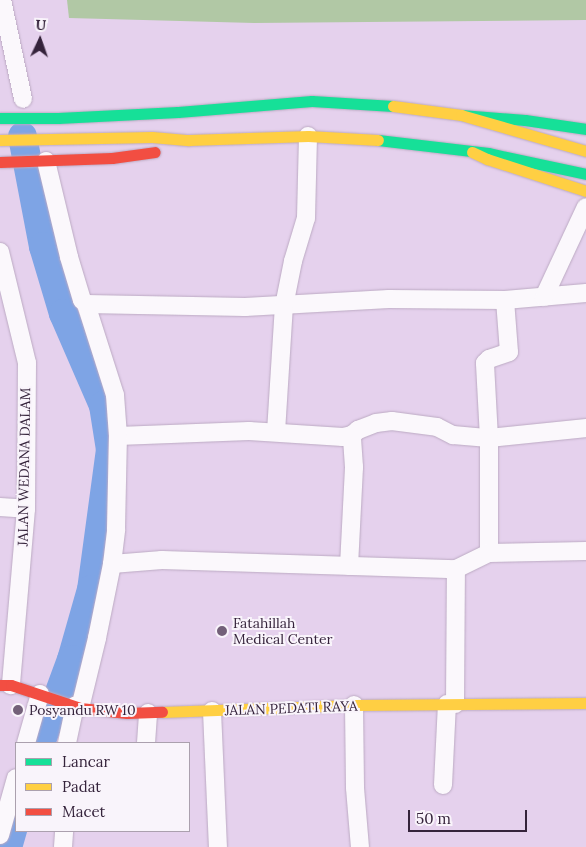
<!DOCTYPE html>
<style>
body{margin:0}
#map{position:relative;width:586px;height:847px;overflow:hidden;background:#e5d1ed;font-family:Lora,serif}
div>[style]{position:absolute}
.green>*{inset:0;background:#b1c8a5}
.river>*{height:29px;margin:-14.5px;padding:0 14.5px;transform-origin:14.5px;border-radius:14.5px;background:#7ea4e5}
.roads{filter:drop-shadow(0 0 1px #bcaac3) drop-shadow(0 0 1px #bcaac3)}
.street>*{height:18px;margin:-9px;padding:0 9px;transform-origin:9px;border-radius:9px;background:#fbf8fc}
.fast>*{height:11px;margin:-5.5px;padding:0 5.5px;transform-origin:5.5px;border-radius:5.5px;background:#16e098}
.slow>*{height:11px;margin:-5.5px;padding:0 5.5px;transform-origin:5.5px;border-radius:5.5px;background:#ffcf43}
.jam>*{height:11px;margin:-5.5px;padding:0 5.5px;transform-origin:5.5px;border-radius:5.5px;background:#f24e42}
.dots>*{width:14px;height:14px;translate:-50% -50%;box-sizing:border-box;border:2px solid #f9f4fb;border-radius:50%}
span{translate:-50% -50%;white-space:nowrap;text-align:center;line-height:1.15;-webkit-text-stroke:4px #f9f4fb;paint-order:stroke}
.street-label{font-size:14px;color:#35233b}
.poi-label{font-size:14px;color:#35233b}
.left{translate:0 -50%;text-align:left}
.legend{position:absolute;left:15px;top:742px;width:175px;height:90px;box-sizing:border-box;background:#f9f4fb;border:1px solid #aba0ae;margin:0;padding:6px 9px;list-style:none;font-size:15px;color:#35233b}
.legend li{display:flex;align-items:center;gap:10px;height:25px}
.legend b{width:25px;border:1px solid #aba0ae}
.north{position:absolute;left:15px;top:15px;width:50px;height:50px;-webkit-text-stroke:4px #f9f4fb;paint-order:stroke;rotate:3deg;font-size:14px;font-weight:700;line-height:20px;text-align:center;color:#35233b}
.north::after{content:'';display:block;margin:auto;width:18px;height:22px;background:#35233b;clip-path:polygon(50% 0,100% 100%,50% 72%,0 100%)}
.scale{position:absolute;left:408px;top:810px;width:119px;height:22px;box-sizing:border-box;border:2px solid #35233b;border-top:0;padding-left:6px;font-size:15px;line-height:18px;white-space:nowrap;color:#35233b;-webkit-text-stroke:4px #f9f4fb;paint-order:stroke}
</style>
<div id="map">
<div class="green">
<i style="clip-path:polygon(67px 0,586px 0,586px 20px,254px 23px,69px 18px)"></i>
</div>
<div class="river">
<i style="left:22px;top:136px;width:112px;rotate:79.2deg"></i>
<i style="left:43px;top:246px;width:70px;rotate:73.4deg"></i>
<i style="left:63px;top:313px;width:100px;rotate:66.5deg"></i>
<i style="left:103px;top:405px;width:45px;rotate:81deg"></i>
<i style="left:110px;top:449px;width:141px;rotate:97.7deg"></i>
<i style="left:91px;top:589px;width:73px;rotate:105.9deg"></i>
<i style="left:71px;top:659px;width:90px;rotate:110.3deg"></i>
<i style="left:7px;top:847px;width:32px;rotate:-74deg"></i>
</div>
<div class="roads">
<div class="street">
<i style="left:2px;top:0;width:101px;rotate:78deg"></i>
<i style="left:46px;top:161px;width:99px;rotate:76.5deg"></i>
<i style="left:69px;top:257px;width:45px;rotate:73.2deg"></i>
<i style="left:82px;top:300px;width:6px;rotate:45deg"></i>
<i style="left:86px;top:304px;width:159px;rotate:1.1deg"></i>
<i style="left:245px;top:307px;width:144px;rotate:-3.2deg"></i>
<i style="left:389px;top:299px;width:116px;rotate:0.5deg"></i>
<i style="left:505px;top:300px;width:81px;rotate:-4.9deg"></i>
<i style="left:0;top:252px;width:114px;rotate:76.3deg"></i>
<i style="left:27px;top:363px;width:146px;rotate:90.4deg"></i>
<i style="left:26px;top:509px;width:177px;rotate:94.9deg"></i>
<i style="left:544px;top:297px;width:99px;rotate:-65deg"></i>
<i style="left:276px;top:432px;width:126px;rotate:-86.4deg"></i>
<i style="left:284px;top:306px;width:46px;rotate:-78.7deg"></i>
<i style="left:293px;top:261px;width:45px;rotate:-73.2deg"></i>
<i style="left:306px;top:218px;width:82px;rotate:-88.6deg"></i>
<i style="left:118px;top:436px;width:131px;rotate:-2.2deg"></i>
<i style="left:249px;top:431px;width:94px;rotate:3.7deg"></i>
<i style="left:343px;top:437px;width:9px;rotate:-13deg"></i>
<i style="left:352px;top:435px;width:8px;rotate:-40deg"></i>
<i style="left:358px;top:430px;width:19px;rotate:-21deg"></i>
<i style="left:376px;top:423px;width:16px;rotate:-7deg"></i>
<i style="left:392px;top:421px;width:45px;rotate:7.6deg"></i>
<i style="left:437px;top:427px;width:18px;rotate:27deg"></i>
<i style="left:453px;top:435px;width:36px;rotate:5deg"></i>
<i style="left:489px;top:438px;width:98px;rotate:-5.9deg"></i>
<i style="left:0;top:507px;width:26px;rotate:4deg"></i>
<i style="left:489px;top:553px;width:115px;rotate:-90deg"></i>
<i style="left:489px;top:438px;width:75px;rotate:-93.1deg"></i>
<i style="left:485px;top:363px;width:6px;rotate:-45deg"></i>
<i style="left:489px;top:359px;width:21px;rotate:-19deg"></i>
<i style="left:509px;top:352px;width:52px;rotate:-94.4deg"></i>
<i style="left:112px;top:564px;width:50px;rotate:-4.6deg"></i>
<i style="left:162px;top:560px;width:294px;rotate:1.8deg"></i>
<i style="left:456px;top:569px;width:37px;rotate:-26deg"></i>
<i style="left:489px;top:553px;width:97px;rotate:-1.2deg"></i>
<i style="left:349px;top:566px;width:99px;rotate:-87.1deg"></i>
<i style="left:354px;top:467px;width:32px;rotate:-94deg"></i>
<i style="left:455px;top:704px;width:135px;rotate:-89.6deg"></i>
<i style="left:354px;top:705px;width:83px;rotate:89.3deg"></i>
<i style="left:355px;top:788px;width:59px;rotate:85.2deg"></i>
<i style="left:80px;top:708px;width:72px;rotate:-76.3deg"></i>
<i style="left:97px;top:638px;width:76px;rotate:-78.5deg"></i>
<i style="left:112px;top:564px;width:35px;rotate:-83deg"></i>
<i style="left:116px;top:529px;width:93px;rotate:-88.8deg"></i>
<i style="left:118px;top:436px;width:41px;rotate:-94.2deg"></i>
<i style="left:115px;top:395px;width:96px;rotate:-107.7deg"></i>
<i style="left:212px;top:711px;width:136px;rotate:87.5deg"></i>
<i style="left:26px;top:743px;width:51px;rotate:-74.1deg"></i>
<i style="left:67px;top:743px;width:38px;rotate:-78deg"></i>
<i style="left:146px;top:743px;width:30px;rotate:-86deg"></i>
<i style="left:443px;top:785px;width:81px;rotate:-87.2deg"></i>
<i style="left:0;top:835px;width:59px;rotate:-74.3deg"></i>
<i style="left:63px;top:847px;width:16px;rotate:-86deg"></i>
</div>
<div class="fast">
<i style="left:461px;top:115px;width:64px;rotate:4.5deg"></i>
<i style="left:525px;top:120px;width:62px;rotate:8.4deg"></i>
<i style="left:0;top:118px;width:58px"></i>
<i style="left:58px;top:118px;width:120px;rotate:-2.9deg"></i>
<i style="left:178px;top:112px;width:134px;rotate:-4.7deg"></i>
<i style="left:312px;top:101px;width:81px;rotate:3.5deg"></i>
<i style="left:378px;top:140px;width:111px;rotate:6.7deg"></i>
<i style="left:488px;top:153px;width:100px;rotate:12.1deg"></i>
</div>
<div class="slow">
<i style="left:393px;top:106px;width:69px;rotate:7.5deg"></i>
<i style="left:461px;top:115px;width:130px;rotate:16.1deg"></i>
<i style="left:0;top:140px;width:152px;rotate:-1.1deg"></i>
<i style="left:152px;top:137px;width:37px;rotate:5deg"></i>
<i style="left:189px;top:140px;width:119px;rotate:-1.9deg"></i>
<i style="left:308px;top:136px;width:70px;rotate:3.3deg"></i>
<i style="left:472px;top:152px;width:17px;rotate:25deg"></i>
<i style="left:487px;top:159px;width:104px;rotate:17.9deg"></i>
<i style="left:162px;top:712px;width:192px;rotate:-2.1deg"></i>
<i style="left:354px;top:705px;width:232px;rotate:-0.5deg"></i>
</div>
<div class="jam">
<i style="left:0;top:162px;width:112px;rotate:-2deg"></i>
<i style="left:112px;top:158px;width:43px;rotate:-7.9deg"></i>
<i style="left:0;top:685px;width:11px"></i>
<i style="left:11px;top:685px;width:73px;rotate:18.4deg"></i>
<i style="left:80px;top:708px;width:47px;rotate:6.1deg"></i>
<i style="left:127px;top:713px;width:35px;rotate:-2deg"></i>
</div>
</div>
<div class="dots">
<i style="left:222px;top:631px;background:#736079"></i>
<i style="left:18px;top:710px;background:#736079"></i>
</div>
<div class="street-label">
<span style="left:24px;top:467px;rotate:-89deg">JALAN WEDANA DALAM</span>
<span style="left:291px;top:708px;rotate:-2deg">JALAN PEDATI RAYA</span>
</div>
<div class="poi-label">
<span class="left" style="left:233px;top:631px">Fatahillah<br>Medical Center</span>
<span class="left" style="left:29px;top:710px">Posyandu RW 10</span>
</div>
<ul class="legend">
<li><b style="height:6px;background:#16e098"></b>Lancar</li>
<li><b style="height:6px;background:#ffcf43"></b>Padat</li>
<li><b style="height:6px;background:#f24e42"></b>Macet</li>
</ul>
<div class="north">U</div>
<div class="scale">50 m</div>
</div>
